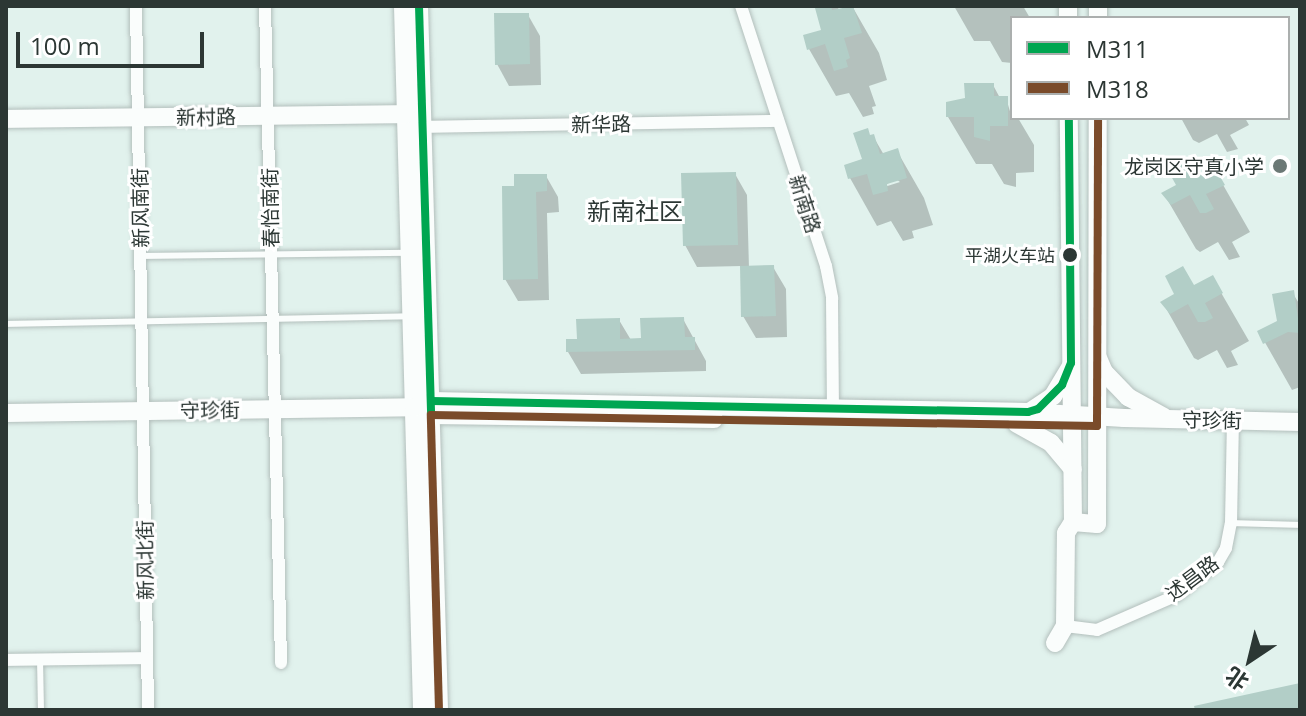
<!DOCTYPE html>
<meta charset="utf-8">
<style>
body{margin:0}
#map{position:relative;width:1306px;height:716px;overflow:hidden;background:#e1f2ed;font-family:"Open Sans","Noto Sans SC",sans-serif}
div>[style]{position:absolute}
.shadow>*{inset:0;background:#0003}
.building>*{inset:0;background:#b2cec7}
.roads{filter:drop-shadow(0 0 2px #b3bfbc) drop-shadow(0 0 2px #b3bfbc)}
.lane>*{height:6px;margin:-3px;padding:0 3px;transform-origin:3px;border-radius:3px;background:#fafdfc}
.street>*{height:12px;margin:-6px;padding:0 6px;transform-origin:6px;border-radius:6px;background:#fafdfc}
.secondary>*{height:18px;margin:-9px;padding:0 9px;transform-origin:9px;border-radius:9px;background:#fafdfc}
.bus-1>*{height:8px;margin:-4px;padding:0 4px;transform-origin:4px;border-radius:4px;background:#00a651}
.bus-2>*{height:8px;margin:-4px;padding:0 4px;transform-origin:4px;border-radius:4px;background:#7a4b2a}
.dots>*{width:22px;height:22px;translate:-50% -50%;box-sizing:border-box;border:4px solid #fff;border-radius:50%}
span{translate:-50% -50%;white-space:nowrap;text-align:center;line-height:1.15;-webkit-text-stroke:6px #fff;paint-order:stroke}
.bus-label{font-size:18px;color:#2c3734}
.right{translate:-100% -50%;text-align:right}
.street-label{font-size:20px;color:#2c3734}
.poi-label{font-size:20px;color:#2c3734}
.quarter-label{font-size:24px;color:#2c3734}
.frame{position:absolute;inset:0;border:8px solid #2c3734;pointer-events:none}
.legend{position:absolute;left:1010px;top:16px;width:280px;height:104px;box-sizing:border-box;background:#fff;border:2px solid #abafae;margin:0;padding:10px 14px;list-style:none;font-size:24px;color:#2c3734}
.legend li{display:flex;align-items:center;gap:16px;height:40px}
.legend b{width:40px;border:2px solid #abafae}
.north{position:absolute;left:1210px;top:620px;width:80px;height:80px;-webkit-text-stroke:6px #fff;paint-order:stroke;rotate:215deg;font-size:22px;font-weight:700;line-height:32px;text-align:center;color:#2c3734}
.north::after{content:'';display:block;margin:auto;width:28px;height:36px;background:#2c3734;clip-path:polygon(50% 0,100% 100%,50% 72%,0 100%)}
.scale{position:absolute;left:16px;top:32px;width:188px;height:36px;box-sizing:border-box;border:4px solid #2c3734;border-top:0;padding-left:10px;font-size:24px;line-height:28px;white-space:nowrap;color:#2c3734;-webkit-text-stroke:6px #fff;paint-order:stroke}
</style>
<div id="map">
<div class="shadow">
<i style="clip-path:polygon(826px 6px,839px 6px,838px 10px,852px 6px,879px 53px,887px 80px,869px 86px,876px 106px,872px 107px,874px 114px,863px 117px,849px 93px,836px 96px,809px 49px,824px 31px)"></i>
<i style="clip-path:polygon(954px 6px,1023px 6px,1030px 18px,1012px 18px,1012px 63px,1002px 62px,990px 41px,974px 41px)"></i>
<i style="clip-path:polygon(528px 15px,540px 36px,541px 85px,509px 86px,497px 64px)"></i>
<i style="clip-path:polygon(993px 85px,1000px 98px,1006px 98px,1012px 118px,1018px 118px,1034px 145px,1034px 172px,1016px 173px,1016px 187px,1004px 184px,992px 164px,976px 164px,948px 117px,967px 99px)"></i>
<i style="clip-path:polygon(1181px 118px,1245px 118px,1249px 125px,1230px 135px,1238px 149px,1227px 152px,1217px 134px,1199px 143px,1193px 140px)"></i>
<i style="clip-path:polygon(evenodd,873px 136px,884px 155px,897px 151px,924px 198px,933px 225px,912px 231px,914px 238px,903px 241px,891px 221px,877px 226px,850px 178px,864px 160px,873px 136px,896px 179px,900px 182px,878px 189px,896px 179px)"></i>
<i style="clip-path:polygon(1214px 169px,1250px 232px,1232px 242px,1240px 257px,1229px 260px,1218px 242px,1200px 252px,1196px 249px,1164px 194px)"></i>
<i style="clip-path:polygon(735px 174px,747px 195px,749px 268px,773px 267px,786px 289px,787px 337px,756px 338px,743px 316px,742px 266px,697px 267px,685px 245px)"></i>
<i style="clip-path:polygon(546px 176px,558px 197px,559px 212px,547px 213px,549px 300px,518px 301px,505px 279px,516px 188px)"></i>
<i style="clip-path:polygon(1212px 277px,1249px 341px,1231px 351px,1238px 365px,1227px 368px,1217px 350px,1198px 360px,1194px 358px,1163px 303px)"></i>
<i style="clip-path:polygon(1292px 292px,1300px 305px,1300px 387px,1292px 390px,1259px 332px,1280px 322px)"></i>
<i style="clip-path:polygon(683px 319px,706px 361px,706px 371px,581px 374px,568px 352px,579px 341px,619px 320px,631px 340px,643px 340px)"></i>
</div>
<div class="building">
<i style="clip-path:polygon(822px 6px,831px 6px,832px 10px,853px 6px,862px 33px,844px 38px,850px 58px,846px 60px,848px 67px,834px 71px,825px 44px,807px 50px,803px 35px,821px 30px,815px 8px)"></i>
<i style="clip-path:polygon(494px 13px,529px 13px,530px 64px,495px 65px)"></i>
<i style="clip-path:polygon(964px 83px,994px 83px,994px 96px,1008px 96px,1008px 126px,990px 126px,990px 141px,974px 137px,974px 117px,946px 117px,946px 102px,965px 98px)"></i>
<i style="clip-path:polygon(868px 128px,870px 135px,874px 134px,880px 154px,898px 148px,907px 178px,887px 184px,888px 191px,873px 195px,867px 174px,848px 179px,844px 165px,862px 159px,853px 133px)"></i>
<i style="clip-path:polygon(1184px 157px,1195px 177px,1214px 166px,1225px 185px,1206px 194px,1214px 209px,1206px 213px,1200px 213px,1190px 195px,1171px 205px,1161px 193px,1176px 185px,1166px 167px)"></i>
<i style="clip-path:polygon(736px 172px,738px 245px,683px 246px,681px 173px)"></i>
<i style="clip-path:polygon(514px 174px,547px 174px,547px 191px,536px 192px,538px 279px,503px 280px,502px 186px,514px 186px)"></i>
<i style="clip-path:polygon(774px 265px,776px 316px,741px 317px,740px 266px)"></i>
<i style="clip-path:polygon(1183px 266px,1194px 285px,1213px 275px,1223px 293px,1205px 303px,1213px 318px,1205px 322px,1198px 322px,1188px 304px,1170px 314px,1160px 302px,1174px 294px,1165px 276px)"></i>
<i style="clip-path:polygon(1294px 290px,1300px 333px,1288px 332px,1263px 344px,1257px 331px,1277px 321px,1272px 294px)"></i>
<i style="clip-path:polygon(684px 317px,685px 337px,695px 337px,695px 350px,566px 352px,566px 339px,577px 339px,576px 319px,620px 318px,620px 339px,641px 338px,640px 318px)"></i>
<i style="clip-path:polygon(1300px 683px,1300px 710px,1195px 710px,1194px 706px)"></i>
</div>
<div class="roads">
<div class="lane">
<i style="left:142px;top:256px;width:264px;rotate:-0.7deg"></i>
<i style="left:6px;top:324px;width:402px;rotate:-1.1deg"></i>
<i style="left:1232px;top:523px;width:68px;rotate:1.7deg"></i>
<i style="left:40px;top:659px;width:51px;rotate:88.9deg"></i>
</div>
<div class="street">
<i style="left:136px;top:6px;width:704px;rotate:89.02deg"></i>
<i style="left:265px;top:6px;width:657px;rotate:88.6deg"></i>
<i style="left:741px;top:6px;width:274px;rotate:71.9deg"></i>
<i style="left:826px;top:266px;width:33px;rotate:79deg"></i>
<i style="left:832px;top:298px;width:111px;rotate:89.5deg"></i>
<i style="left:423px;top:127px;width:355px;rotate:-1deg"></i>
<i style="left:1065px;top:626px;width:32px;rotate:7deg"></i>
<i style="left:1097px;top:630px;width:87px;rotate:-23.6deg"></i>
<i style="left:1177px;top:595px;width:53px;rotate:-38.8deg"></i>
<i style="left:1218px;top:562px;width:16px;rotate:-60deg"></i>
<i style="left:1226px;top:548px;width:25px;rotate:-79deg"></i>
<i style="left:1231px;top:523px;width:102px;rotate:-88.9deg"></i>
<i style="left:6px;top:660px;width:141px;rotate:-0.8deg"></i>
</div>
<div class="secondary">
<i style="left:403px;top:6px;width:704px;rotate:88.45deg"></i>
<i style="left:419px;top:6px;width:704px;rotate:88.37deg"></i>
<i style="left:1068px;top:6px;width:12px;rotate:90deg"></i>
<i style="left:1098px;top:18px;width:12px;rotate:-90deg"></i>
<i style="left:6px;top:119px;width:400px;rotate:-0.7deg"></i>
<i style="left:1098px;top:358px;width:15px;rotate:67deg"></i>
<i style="left:1104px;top:372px;width:35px;rotate:46deg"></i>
<i style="left:1128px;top:397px;width:41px;rotate:29.1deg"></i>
<i style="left:414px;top:407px;width:19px;rotate:25deg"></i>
<i style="left:431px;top:415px;width:283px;rotate:0.8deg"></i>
<i style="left:1031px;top:411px;width:27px;rotate:-34deg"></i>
<i style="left:1053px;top:396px;width:35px;rotate:-59deg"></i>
<i style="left:6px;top:413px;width:408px;rotate:-0.8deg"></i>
<i style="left:414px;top:407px;width:18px;rotate:-19deg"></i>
<i style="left:431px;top:401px;width:597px;rotate:1.06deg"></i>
<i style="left:1028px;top:412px;width:96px;rotate:3.6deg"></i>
<i style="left:1124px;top:418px;width:176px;rotate:1.3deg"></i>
<i style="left:1017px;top:424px;width:39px;rotate:29deg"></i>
<i style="left:1051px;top:443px;width:34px;rotate:50deg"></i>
<i style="left:1073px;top:522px;width:24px;rotate:5deg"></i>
<i style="left:1097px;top:524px;width:406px;rotate:-89.9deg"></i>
<i style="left:1055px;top:643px;width:20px;rotate:-60deg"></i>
<i style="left:1065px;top:626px;width:93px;rotate:-89.4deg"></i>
<i style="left:1066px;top:533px;width:13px;rotate:-58deg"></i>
<i style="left:1073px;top:522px;width:404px;rotate:-90.6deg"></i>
</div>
</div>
<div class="bus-1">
<i style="left:419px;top:6px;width:409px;rotate:88.3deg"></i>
<i style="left:431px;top:401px;width:597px;rotate:1.06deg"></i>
<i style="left:1028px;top:412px;width:10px;rotate:-17deg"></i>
<i style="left:1038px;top:409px;width:34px;rotate:-45deg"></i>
<i style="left:1062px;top:385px;width:24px;rotate:-68deg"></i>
<i style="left:1071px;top:363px;width:245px;rotate:-90.5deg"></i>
</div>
<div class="bus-2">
<i style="left:439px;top:710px;width:295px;rotate:-91.6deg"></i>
<i style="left:431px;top:415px;width:666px;rotate:0.95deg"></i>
<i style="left:1097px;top:426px;width:308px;rotate:-89.8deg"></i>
</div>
<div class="dots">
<i style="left:1280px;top:166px;background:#6b7875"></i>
<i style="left:1070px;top:255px;background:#2c3734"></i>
</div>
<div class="bus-label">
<span class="right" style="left:1055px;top:255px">平湖火车站</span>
</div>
<div class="street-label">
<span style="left:206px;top:117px;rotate:-1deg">新村路</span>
<span style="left:601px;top:124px;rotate:-1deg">新华路</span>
<span style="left:805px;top:204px;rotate:72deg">新南路</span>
<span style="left:140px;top:208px;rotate:-91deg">新风南街</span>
<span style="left:270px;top:208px;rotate:-91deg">春怡南街</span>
<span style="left:210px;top:410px;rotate:-1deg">守珍街</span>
<span style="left:1212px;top:420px;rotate:1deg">守珍街</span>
<span style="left:145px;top:560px;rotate:-91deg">新风北街</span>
<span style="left:1192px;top:578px;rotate:-37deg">述昌路</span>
</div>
<div class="poi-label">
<span class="right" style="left:1264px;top:166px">龙岗区守真小学</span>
</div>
<div class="quarter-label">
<span style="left:635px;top:211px">新南社区</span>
</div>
<div class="frame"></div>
<ul class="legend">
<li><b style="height:10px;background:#00a651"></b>M311</li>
<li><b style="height:10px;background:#7a4b2a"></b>M318</li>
</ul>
<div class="north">北</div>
<div class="scale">100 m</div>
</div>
